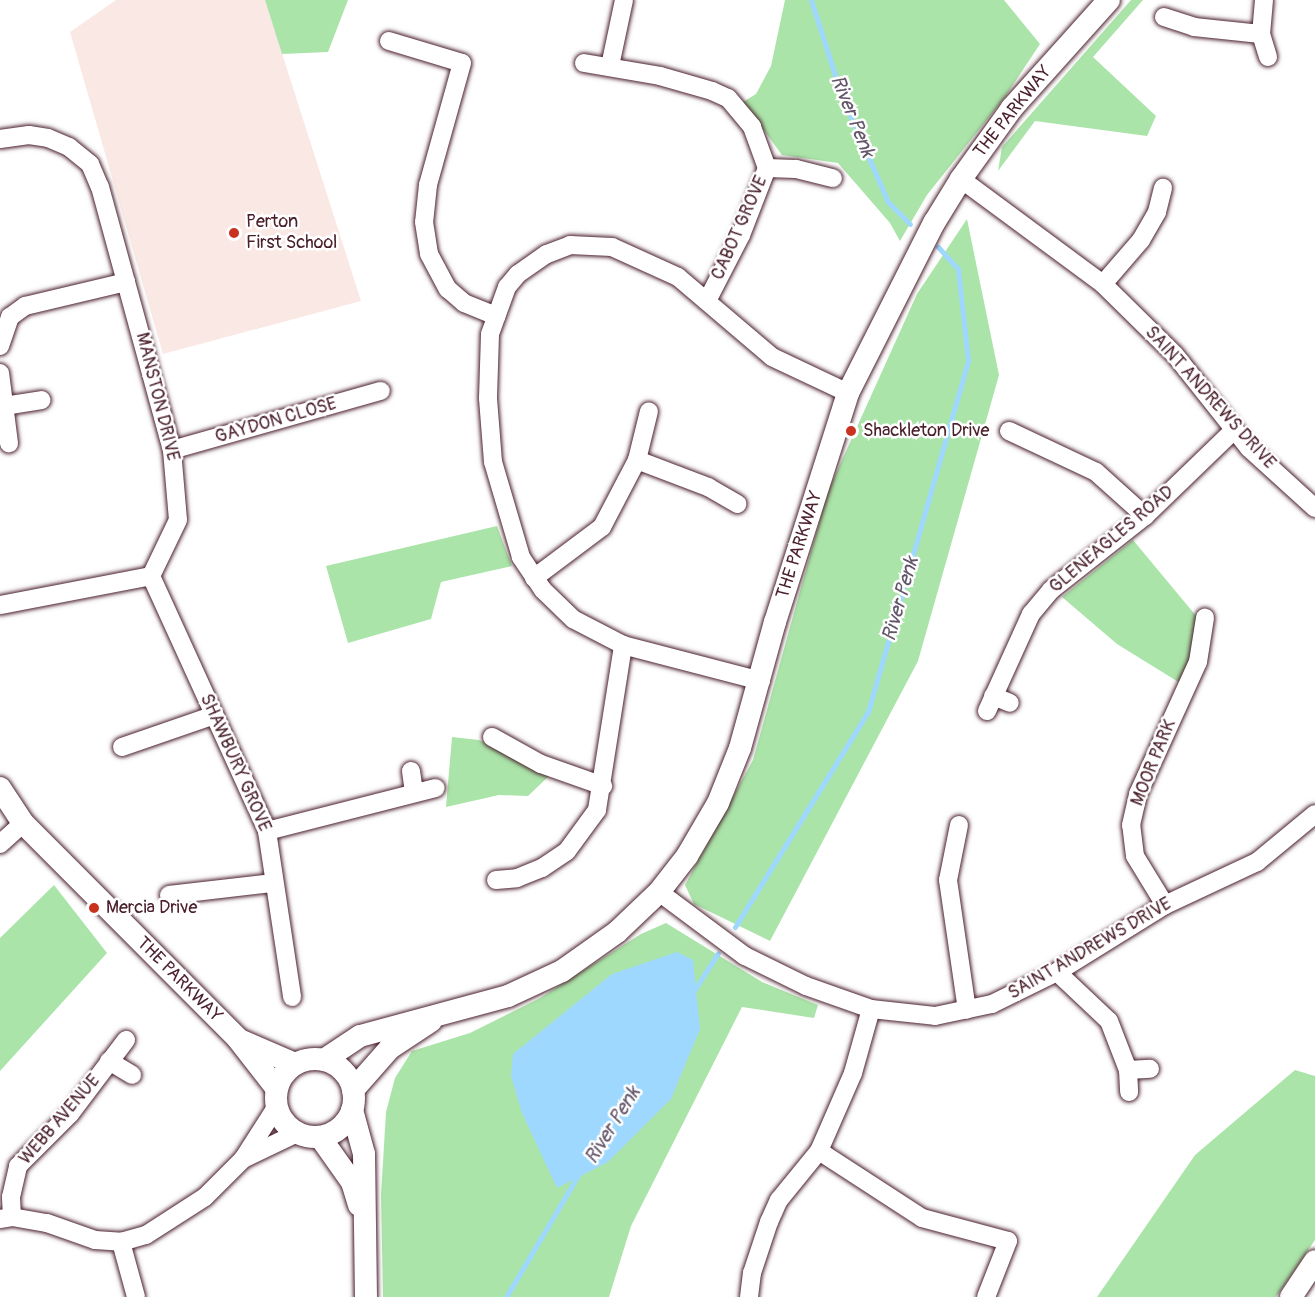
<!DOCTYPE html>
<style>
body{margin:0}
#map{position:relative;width:1315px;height:1297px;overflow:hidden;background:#fff;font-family:Pangolin,sans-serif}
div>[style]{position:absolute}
.built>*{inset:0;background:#fae8e5}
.green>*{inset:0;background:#aae4a9}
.water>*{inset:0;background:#9ed8fe}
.stream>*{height:5px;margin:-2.5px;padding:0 2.5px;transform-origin:2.5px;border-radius:2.5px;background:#9ed8fe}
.roads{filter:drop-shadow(0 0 2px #4a1f2b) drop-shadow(0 0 2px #4a1f2b)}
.minor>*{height:18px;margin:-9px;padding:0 9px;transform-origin:9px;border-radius:9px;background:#fff}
.tertiary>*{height:22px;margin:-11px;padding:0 11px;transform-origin:11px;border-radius:11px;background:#fff}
.tertiary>.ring{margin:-11px;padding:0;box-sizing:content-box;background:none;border:22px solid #fff;border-radius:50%}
.dots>*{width:16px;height:16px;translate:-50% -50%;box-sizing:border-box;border:3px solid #fff;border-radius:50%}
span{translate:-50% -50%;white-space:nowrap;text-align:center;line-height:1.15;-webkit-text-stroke:5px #fff;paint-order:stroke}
.street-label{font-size:18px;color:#4a1f2b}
.poi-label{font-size:18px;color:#4a1f2b}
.left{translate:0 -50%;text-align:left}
.water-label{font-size:20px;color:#63566a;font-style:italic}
</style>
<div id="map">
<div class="built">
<i style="clip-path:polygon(116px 0,265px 0,361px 301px,163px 354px,70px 32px)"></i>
</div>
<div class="green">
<i style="clip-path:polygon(265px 0,348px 0,328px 52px,282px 54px)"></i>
<i style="clip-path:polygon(785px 0,1004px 0,1040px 44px,1005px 97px,927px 195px,900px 241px,890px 223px,838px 163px,782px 155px,743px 102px,756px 94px,771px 66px)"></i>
<i style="clip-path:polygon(1131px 0,1143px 0,1093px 57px,1156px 116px,1147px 136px,1035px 121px,998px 171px,1002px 147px)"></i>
<i style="clip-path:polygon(967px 219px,999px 375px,918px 661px,770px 941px,694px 904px,685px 885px,753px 760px,828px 491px,917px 294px)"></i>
<i style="clip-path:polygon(497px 526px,512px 566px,441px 582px,431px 619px,348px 643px,326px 566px)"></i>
<i style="clip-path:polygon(1133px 540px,1197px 617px,1194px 655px,1180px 683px,1117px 644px,1062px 597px)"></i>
<i style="clip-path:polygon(452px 737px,479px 740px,551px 774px,528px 796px,499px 795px,446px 807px)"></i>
<i style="clip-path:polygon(54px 885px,107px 953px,0 1071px,0 938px)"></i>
<i style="clip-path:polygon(666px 923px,762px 982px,818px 1005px,814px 1018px,742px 1007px,631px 1226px,609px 1297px,383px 1297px,381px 1195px,386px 1112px,395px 1078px,412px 1051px,470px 1033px,540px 998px,641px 934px)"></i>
<i style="clip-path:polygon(1295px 1070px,1315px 1076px,1315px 1240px,1276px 1297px,1097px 1297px,1195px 1155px)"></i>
</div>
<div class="water">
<i style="clip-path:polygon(677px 952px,693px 960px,700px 1029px,671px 1099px,608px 1162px,557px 1188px,522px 1113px,511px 1076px,513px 1054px,612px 974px)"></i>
</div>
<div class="stream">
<i style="left:811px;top:0;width:99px;rotate:72.3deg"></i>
<i style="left:841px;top:94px;width:118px;rotate:66.5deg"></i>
<i style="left:888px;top:202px;width:31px;rotate:45deg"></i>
<i style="left:735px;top:927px;width:253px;rotate:-58.3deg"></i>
<i style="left:868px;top:712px;width:366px;rotate:-74.1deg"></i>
<i style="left:968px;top:360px;width:92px;rotate:-96.3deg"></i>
<i style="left:958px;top:269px;width:30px;rotate:-132deg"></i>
<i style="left:693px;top:992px;width:46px;rotate:-57.3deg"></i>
<i style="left:506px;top:1297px;width:145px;rotate:-59.4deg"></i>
</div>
<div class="roads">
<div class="minor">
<i style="left:1264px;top:0;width:34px;rotate:95deg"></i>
<i style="left:1261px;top:34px;width:24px;rotate:73deg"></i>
<i style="left:1164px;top:17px;width:32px;rotate:18deg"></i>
<i style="left:1194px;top:27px;width:67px;rotate:6deg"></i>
<i style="left:389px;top:41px;width:76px;rotate:16.8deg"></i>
<i style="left:462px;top:63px;width:127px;rotate:105.6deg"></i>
<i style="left:428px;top:185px;width:37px;rotate:96deg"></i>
<i style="left:424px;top:222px;width:32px;rotate:81deg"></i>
<i style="left:429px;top:254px;width:40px;rotate:62deg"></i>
<i style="left:448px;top:289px;width:21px;rotate:41deg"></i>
<i style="left:464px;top:303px;width:35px;rotate:22deg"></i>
<i style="left:584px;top:63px;width:77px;rotate:9.7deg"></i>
<i style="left:660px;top:76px;width:54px;rotate:16.1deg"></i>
<i style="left:712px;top:91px;width:17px;rotate:24deg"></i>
<i style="left:728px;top:98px;width:38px;rotate:50deg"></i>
<i style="left:752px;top:127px;width:44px;rotate:69.9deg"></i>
<i style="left:767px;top:168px;width:72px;rotate:111.2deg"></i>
<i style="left:741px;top:235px;width:74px;rotate:117.3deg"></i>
<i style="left:610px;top:66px;width:67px;rotate:-78deg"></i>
<i style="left:0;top:139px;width:29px;rotate:-8deg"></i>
<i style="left:29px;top:135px;width:19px;rotate:9deg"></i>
<i style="left:48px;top:138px;width:23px;rotate:23deg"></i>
<i style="left:69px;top:147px;width:27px;rotate:39deg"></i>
<i style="left:90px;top:164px;width:25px;rotate:67deg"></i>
<i style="left:100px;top:187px;width:273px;rotate:74.7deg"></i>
<i style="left:172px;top:450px;width:70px;rotate:85.1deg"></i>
<i style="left:178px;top:520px;width:62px;rotate:115.7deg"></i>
<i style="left:151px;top:576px;width:154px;rotate:169.1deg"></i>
<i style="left:767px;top:168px;width:29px;rotate:2deg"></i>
<i style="left:796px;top:169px;width:38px;rotate:14deg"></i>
<i style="left:961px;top:179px;width:177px;rotate:36.5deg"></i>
<i style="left:1103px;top:284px;width:101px;rotate:44.6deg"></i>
<i style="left:1175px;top:355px;width:119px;rotate:51.5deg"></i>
<i style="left:1249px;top:448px;width:89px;rotate:42.3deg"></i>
<i style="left:1103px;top:284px;width:58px;rotate:-49.2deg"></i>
<i style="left:1141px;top:240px;width:32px;rotate:-60deg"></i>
<i style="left:1157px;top:212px;width:25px;rotate:-76deg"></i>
<i style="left:0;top:346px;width:31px;rotate:-71deg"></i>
<i style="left:10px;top:317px;width:19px;rotate:-36deg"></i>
<i style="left:25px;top:306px;width:104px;rotate:-13.4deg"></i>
<i style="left:0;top:373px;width:71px;rotate:82.7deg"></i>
<i style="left:4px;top:406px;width:38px;rotate:-9deg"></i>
<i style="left:1009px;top:431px;width:96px;rotate:25.2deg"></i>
<i style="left:1096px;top:472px;width:66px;rotate:41.9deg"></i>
<i style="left:172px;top:450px;width:217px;rotate:-15.8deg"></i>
<i style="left:637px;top:460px;width:76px;rotate:20.8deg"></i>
<i style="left:708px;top:487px;width:34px;rotate:30deg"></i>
<i style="left:151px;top:576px;width:280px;rotate:65.5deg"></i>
<i style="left:267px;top:831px;width:168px;rotate:81.4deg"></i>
<i style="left:534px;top:578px;width:85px;rotate:-36.9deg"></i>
<i style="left:602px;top:527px;width:76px;rotate:-62.4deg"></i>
<i style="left:637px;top:460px;width:50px;rotate:-76.2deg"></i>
<i style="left:761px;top:681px;width:143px;rotate:-165.4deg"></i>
<i style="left:623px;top:645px;width:56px;rotate:-152.5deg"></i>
<i style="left:573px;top:619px;width:42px;rotate:-136deg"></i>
<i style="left:543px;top:590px;width:40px;rotate:-124deg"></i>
<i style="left:521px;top:557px;width:99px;rotate:-106.4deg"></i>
<i style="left:493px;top:462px;width:64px;rotate:-94.5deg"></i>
<i style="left:488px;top:398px;width:64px;rotate:-88.2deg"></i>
<i style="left:490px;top:334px;width:50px;rotate:-70.1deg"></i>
<i style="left:507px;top:287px;width:17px;rotate:-50deg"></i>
<i style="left:518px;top:274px;width:35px;rotate:-35deg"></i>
<i style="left:547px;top:254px;width:25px;rotate:-21deg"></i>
<i style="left:570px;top:245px;width:42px;rotate:2.7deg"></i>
<i style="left:612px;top:247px;width:72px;rotate:24.4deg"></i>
<i style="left:678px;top:277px;width:123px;rotate:40.4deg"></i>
<i style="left:772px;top:357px;width:84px;rotate:25.3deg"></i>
<i style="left:993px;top:696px;width:18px;rotate:22deg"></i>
<i style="left:987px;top:711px;width:107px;rotate:-65.6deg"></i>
<i style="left:1031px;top:614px;width:31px;rotate:-50deg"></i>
<i style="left:1051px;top:590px;width:120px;rotate:-38.2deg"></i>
<i style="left:1145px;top:516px;width:122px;rotate:-44deg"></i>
<i style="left:492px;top:737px;width:56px;rotate:28.9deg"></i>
<i style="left:541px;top:764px;width:66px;rotate:19.5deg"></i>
<i style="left:122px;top:747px;width:98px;rotate:-19deg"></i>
<i style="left:411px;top:771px;width:22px;rotate:82deg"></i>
<i style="left:959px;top:825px;width:56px;rotate:101.3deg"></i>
<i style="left:948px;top:880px;width:131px;rotate:81.7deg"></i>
<i style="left:267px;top:831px;width:174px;rotate:-14.3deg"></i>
<i style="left:0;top:844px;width:31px;rotate:-42deg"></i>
<i style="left:496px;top:880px;width:21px;rotate:-5deg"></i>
<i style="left:517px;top:878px;width:27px;rotate:-22deg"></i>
<i style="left:542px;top:868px;width:30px;rotate:-34deg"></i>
<i style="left:567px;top:851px;width:51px;rotate:-53.8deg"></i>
<i style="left:597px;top:810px;width:167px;rotate:-81deg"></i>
<i style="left:659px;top:892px;width:107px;rotate:36.7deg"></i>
<i style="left:745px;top:956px;width:68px;rotate:26.2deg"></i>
<i style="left:806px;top:986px;width:69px;rotate:19.5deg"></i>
<i style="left:871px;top:1009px;width:64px;rotate:6.2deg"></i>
<i style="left:935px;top:1016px;width:58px;rotate:-11.9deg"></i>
<i style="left:992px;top:1004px;width:72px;rotate:-26.2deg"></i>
<i style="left:1057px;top:972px;width:127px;rotate:-31.8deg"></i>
<i style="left:1165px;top:905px;width:102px;rotate:-25.1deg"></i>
<i style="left:1257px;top:862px;width:75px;rotate:-39.6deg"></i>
<i style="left:169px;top:895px;width:105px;rotate:-6.6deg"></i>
<i style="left:1165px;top:905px;width:57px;rotate:-121.5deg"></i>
<i style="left:1135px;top:856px;width:31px;rotate:-97deg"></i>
<i style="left:1131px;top:825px;width:32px;rotate:-77deg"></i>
<i style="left:1138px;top:794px;width:145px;rotate:-65.6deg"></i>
<i style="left:1198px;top:662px;width:45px;rotate:-81deg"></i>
<i style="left:1057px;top:972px;width:71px;rotate:43.3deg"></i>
<i style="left:1109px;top:1021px;width:53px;rotate:68.8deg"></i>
<i style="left:1128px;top:1070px;width:22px;rotate:87deg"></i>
<i style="left:109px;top:1061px;width:27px;rotate:31deg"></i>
<i style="left:1128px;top:1070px;width:22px;rotate:-3deg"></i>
<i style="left:819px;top:1151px;width:123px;rotate:33deg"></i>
<i style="left:922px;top:1218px;width:89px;rotate:15deg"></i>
<i style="left:1008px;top:1241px;width:60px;rotate:111.4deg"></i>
<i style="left:243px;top:1159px;width:60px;rotate:-25.7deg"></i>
<i style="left:12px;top:1217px;width:20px;rotate:-93deg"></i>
<i style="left:11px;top:1197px;width:32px;rotate:-77deg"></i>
<i style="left:18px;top:1166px;width:74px;rotate:-45deg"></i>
<i style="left:70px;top:1114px;width:93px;rotate:-52.9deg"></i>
<i style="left:0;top:1219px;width:12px;rotate:-9deg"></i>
<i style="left:12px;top:1217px;width:36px;rotate:10deg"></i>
<i style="left:47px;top:1223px;width:51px;rotate:19.5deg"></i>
<i style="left:95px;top:1240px;width:26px;rotate:4deg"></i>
<i style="left:121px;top:1242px;width:26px;rotate:-16deg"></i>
<i style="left:146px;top:1235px;width:70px;rotate:-32.8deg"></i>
<i style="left:205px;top:1197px;width:54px;rotate:-45deg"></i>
<i style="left:243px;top:1159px;width:63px;rotate:-57.3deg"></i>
<i style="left:121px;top:1242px;width:57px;rotate:74.7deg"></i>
<i style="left:749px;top:1297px;width:24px;rotate:-83deg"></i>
<i style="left:752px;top:1273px;width:54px;rotate:-71.6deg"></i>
<i style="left:769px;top:1222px;width:24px;rotate:-66deg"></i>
<i style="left:779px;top:1200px;width:63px;rotate:-50.8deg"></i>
<i style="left:819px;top:1151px;width:85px;rotate:-66.4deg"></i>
<i style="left:853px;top:1073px;width:66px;rotate:-74.3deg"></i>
</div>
<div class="tertiary">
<i style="left:0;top:788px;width:42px;rotate:56.7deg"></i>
<i style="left:23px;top:823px;width:305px;rotate:45.1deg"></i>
<i style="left:238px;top:1039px;width:63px;rotate:52deg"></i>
<i style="left:242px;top:1041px;width:58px;rotate:23.5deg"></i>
<i class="ring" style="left:276px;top:1059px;width:56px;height:56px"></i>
<i style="left:324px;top:1060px;width:43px;rotate:-33.7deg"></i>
<i style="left:360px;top:1036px;width:153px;rotate:-15.1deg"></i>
<i style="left:508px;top:996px;width:60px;rotate:-24.8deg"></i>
<i style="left:562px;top:971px;width:67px;rotate:-35.3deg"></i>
<i style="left:617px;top:932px;width:58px;rotate:-43.6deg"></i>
<i style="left:659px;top:892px;width:46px;rotate:-52.1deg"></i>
<i style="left:687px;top:856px;width:61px;rotate:-59.7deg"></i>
<i style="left:718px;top:803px;width:59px;rotate:-68.2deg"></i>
<i style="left:740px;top:748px;width:131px;rotate:-74.5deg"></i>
<i style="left:775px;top:622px;width:240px;rotate:-72.3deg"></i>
<i style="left:848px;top:393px;width:191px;rotate:-63.2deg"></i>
<i style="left:934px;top:223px;width:52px;rotate:-58.5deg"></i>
<i style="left:961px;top:179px;width:87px;rotate:-54.3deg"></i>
<i style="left:1012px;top:108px;width:145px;rotate:-48.1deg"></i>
<i style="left:353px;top:1090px;width:56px;rotate:-48.6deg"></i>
<i style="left:390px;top:1048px;width:49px;rotate:-33.4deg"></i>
<i style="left:352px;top:1110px;width:46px;rotate:74.7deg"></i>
<i style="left:364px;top:1154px;width:143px;rotate:89.2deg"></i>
<i style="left:320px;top:1137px;width:55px;rotate:54.6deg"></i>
<i style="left:352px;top:1182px;width:24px;rotate:73deg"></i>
<i style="left:1291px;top:1297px;width:43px;rotate:-56.3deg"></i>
</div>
</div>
<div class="dots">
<i style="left:234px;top:233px;background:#c8321e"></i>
<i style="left:851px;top:431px;background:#c8321e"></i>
<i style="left:94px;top:908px;background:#c8321e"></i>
</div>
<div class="street-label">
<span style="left:1013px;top:112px;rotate:-51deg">THE PARKWAY</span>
<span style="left:740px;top:228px;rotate:-66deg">CABOT GROVE</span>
<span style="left:157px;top:397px;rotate:76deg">MANSTON DRIVE</span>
<span style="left:1210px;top:398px;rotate:48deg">SAINT ANDREWS DRIVE</span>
<span style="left:276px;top:421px;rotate:-16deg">GAYDON CLOSE</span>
<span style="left:1112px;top:540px;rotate:-40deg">GLENEAGLES ROAD</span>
<span style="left:800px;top:545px;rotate:-72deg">THE PARKWAY</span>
<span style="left:235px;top:763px;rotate:66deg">SHAWBURY GROVE</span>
<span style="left:1154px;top:763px;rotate:-68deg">MOOR PARK</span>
<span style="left:1090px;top:949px;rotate:-30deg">SAINT ANDREWS DRIVE</span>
<span style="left:179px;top:980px;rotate:45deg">THE PARKWAY</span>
<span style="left:60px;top:1120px;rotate:-49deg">WEBB AVENUE</span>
</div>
<div class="poi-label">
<span class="left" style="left:246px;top:233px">Perton<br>First School</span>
<span class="left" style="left:863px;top:431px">Shackleton Drive</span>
<span class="left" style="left:106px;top:908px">Mercia Drive</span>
</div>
<div class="water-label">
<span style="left:853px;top:116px;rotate:68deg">River Penk</span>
<span style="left:900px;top:599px;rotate:-74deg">River Penk</span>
<span style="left:612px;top:1125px;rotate:-58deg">River Penk</span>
</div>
</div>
